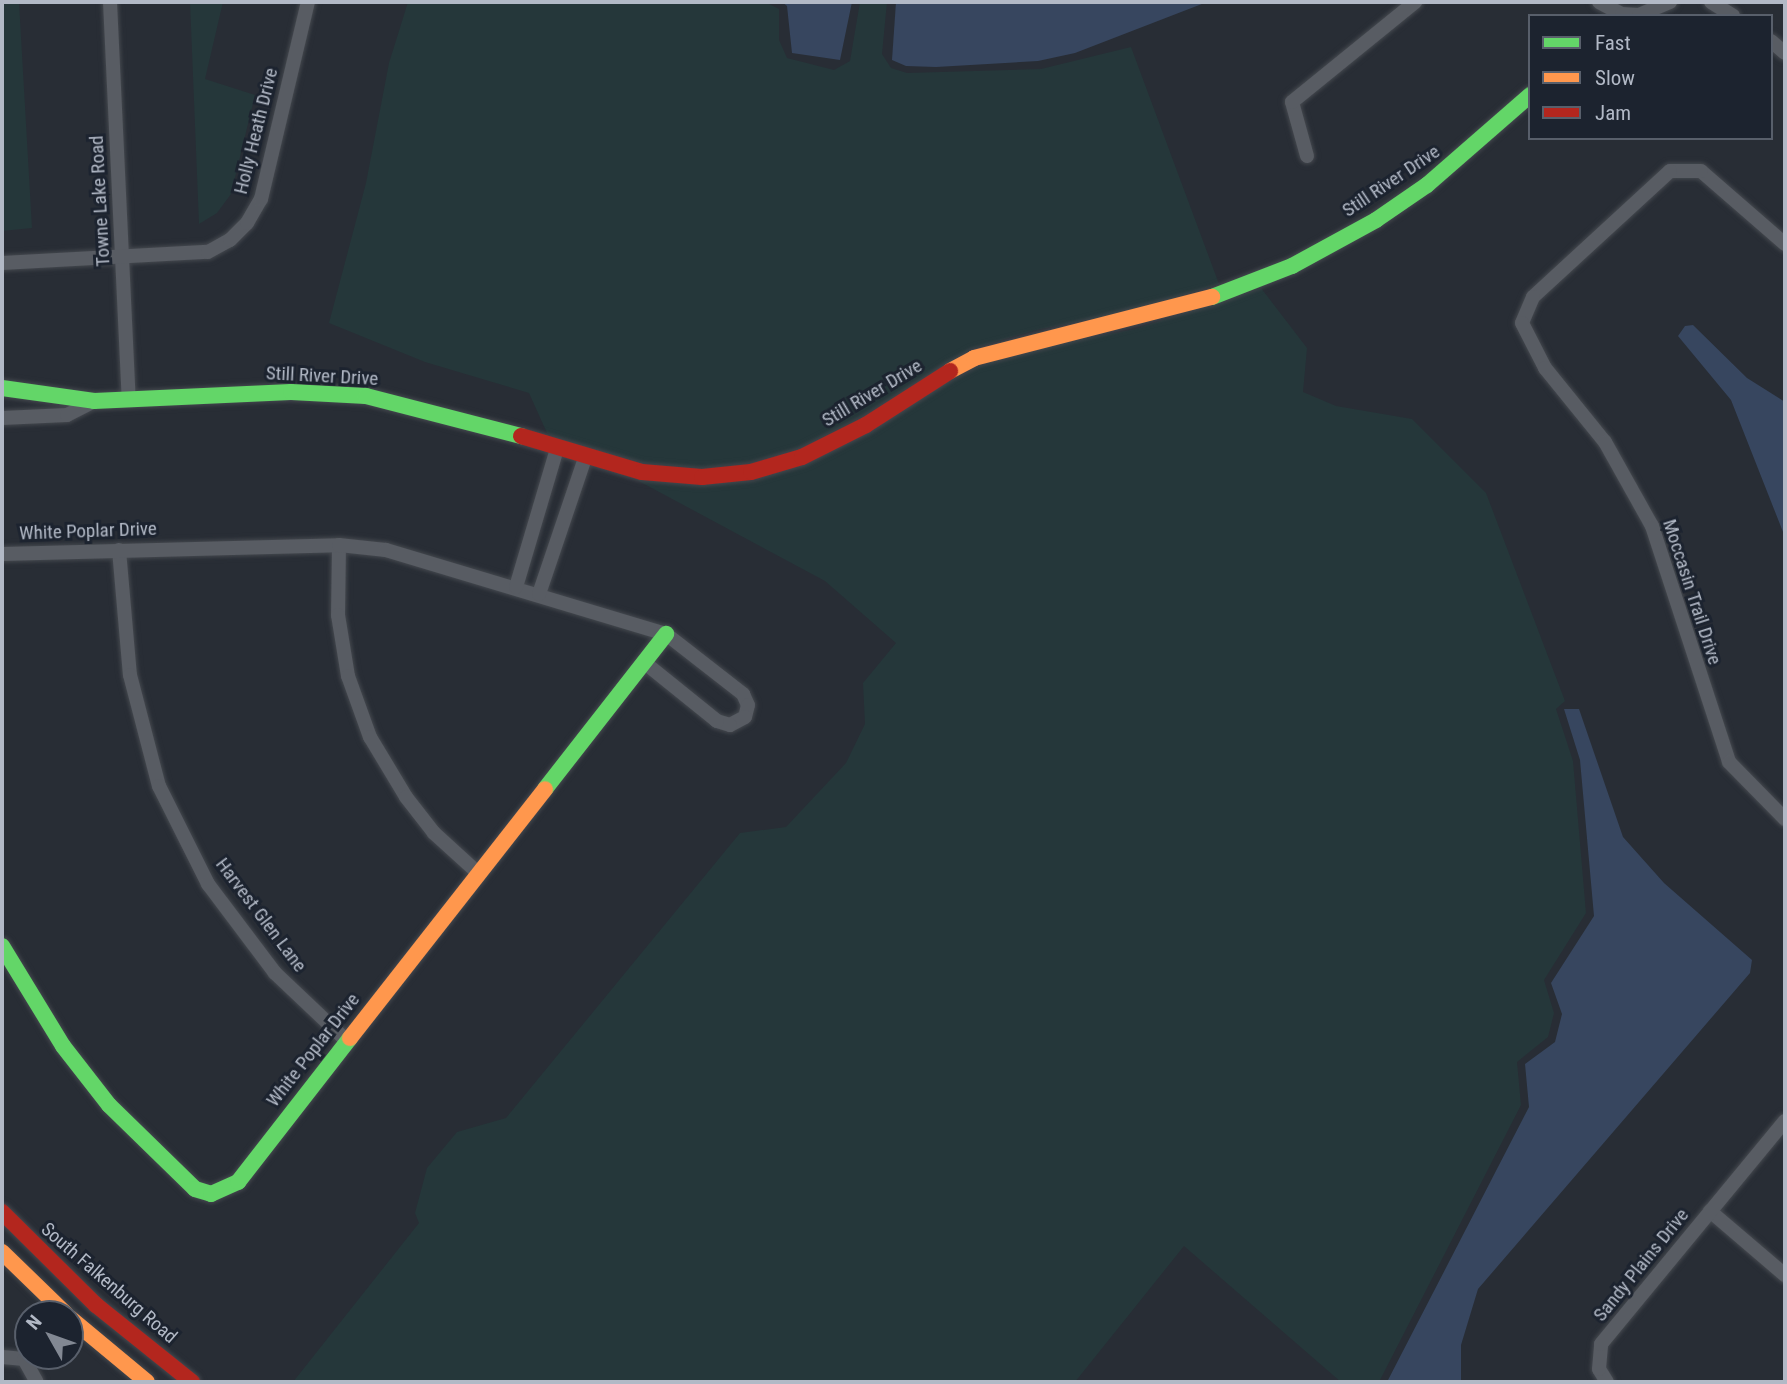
<!DOCTYPE html>
<style>
body{margin:0}
#map{position:relative;width:1787px;height:1384px;overflow:hidden;background:#282d35;font-family:"Roboto Condensed",sans-serif}
div>[style]{position:absolute}
.green>*{inset:0;background:#25373a}
.water>*{inset:0;background:#37465f}
.roads{filter:drop-shadow(0 0 2px #44484e) drop-shadow(0 0 2px #44484e)}
.street>*{height:14px;margin:-7px;padding:0 7px;transform-origin:7px;border-radius:7px;background:#585c63}
.fast>*{height:16px;margin:-8px;padding:0 8px;transform-origin:8px;border-radius:8px;background:#63d668}
.slow>*{height:16px;margin:-8px;padding:0 8px;transform-origin:8px;border-radius:8px;background:#ff974d}
.jam>*{height:16px;margin:-8px;padding:0 8px;transform-origin:8px;border-radius:8px;background:#b3261e}
span{translate:-50% -50%;white-space:nowrap;text-align:center;line-height:1.15;-webkit-text-stroke:6px #1c232f;paint-order:stroke}
.street-label{font-size:19px;color:#b2b9c6}
.frame{position:absolute;inset:0;border:4px solid #b2b9c6;pointer-events:none}
.legend{position:absolute;left:1528px;top:14px;width:245px;height:126px;box-sizing:border-box;background:#1c232f;border:2px solid #585f6b;margin:0;padding:9px 12px;list-style:none;font-size:21px;color:#b2b9c6}
.legend li{display:flex;align-items:center;gap:14px;height:35px}
.legend b{width:35px;border:2px solid #585f6b}
.north{position:absolute;left:14px;top:1300px;width:70px;height:70px;box-sizing:border-box;background:#1c232f;border:2px solid #585f6b;border-radius:50%;rotate:310deg;font-size:19px;font-weight:700;line-height:28px;text-align:center;color:#b2b9c6}
.north::after{content:'';display:block;margin:auto;width:24px;height:32px;background:#828893;clip-path:polygon(50% 0,100% 100%,50% 72%,0 100%)}
</style>
<div id="map">
<div class="green">
<i style="clip-path:polygon(2px 2px,19px 2px,32px 228px,2px 231px)"></i>
<i style="clip-path:polygon(190px 2px,223px 2px,205px 79px,255px 95px,231px 194px,217px 213px,199px 224px)"></i>
<i style="clip-path:polygon(408px 2px,765px 2px,779px 9px,779px 40px,787px 58px,834px 70px,850px 61px,860px 2px,887px 2px,882px 54px,891px 68px,907px 73px,1041px 69px,1131px 47px,1219px 284px,1129px 312px,1036px 330px,971px 349px,860px 418px,798px 449px,748px 463px,701px 468px,643px 463px,566px 443px,547px 433px,529px 393px,425px 362px,329px 323px,366px 183px,389px 63px)"></i>
<i style="clip-path:polygon(1261px 288px,1307px 348px,1303px 392px,1336px 406px,1412px 419px,1486px 493px,1565px 701px,1556px 709px,1573px 761px,1586px 913px,1544px 980px,1554px 1013px,1548px 1037px,1517px 1062px,1521px 1105px,1379px 1382px,1341px 1382px,1184px 1246px,1075px 1382px,293px 1382px,419px 1223px,415px 1213px,427px 1168px,457px 1132px,506px 1118px,740px 833px,786px 827px,846px 763px,865px 724px,863px 683px,896px 643px,825px 581px,635px 479px,754px 481px,979px 366px,1042px 347px,1135px 329px)"></i>
</div>
<div class="water">
<i style="clip-path:polygon(782px 2px,852px 2px,840px 60px,792px 53px,787px 6px)"></i>
<i style="clip-path:polygon(896px 2px,1207px 2px,1075px 53px,1038px 61px,936px 67px,906px 66px,892px 60px)"></i>
<i style="clip-path:polygon(1693px 325px,1747px 378px,1785px 402px,1785px 537px,1731px 400px,1678px 336px,1685px 326px)"></i>
<i style="clip-path:polygon(1564px 709px,1579px 709px,1623px 837px,1664px 883px,1752px 960px,1750px 973px,1478px 1289px,1461px 1345px,1461px 1382px,1387px 1382px,1529px 1107px,1525px 1064px,1555px 1042px,1562px 1014px,1551px 983px,1594px 916px,1580px 760px)"></i>
</div>
<div class="roads">
<div class="street">
<i style="left:110px;top:2px;width:396px;rotate:87.3deg"></i>
<i style="left:1599px;top:2px;width:26px;rotate:28deg"></i>
<i style="left:1622px;top:14px;width:17px;rotate:3deg"></i>
<i style="left:1639px;top:15px;width:34px;rotate:-23deg"></i>
<i style="left:1711px;top:2px;width:26px;rotate:32deg"></i>
<i style="left:1771px;top:41px;width:18px;rotate:41deg"></i>
<i style="left:1307px;top:156px;width:56px;rotate:-105.5deg"></i>
<i style="left:1292px;top:102px;width:159px;rotate:-39.1deg"></i>
<i style="left:1785px;top:244px;width:111px;rotate:-139deg"></i>
<i style="left:1701px;top:171px;width:31px;rotate:180deg"></i>
<i style="left:1670px;top:171px;width:186px;rotate:137.4deg"></i>
<i style="left:1533px;top:297px;width:28px;rotate:113deg"></i>
<i style="left:1522px;top:323px;width:51px;rotate:62.9deg"></i>
<i style="left:1545px;top:368px;width:95px;rotate:51deg"></i>
<i style="left:1605px;top:442px;width:96px;rotate:60.8deg"></i>
<i style="left:1652px;top:526px;width:248px;rotate:71.9deg"></i>
<i style="left:1729px;top:762px;width:80px;rotate:45.5deg"></i>
<i style="left:2px;top:263px;width:206px;rotate:-3.1deg"></i>
<i style="left:208px;top:252px;width:25px;rotate:-29deg"></i>
<i style="left:230px;top:240px;width:24px;rotate:-45deg"></i>
<i style="left:247px;top:223px;width:28px;rotate:-60deg"></i>
<i style="left:261px;top:199px;width:203px;rotate:-76.6deg"></i>
<i style="left:2px;top:418px;width:65px;rotate:-2.6deg"></i>
<i style="left:67px;top:415px;width:28px;rotate:-27deg"></i>
<i style="left:339px;top:545px;width:70px;rotate:90.8deg"></i>
<i style="left:338px;top:615px;width:62px;rotate:80.7deg"></i>
<i style="left:348px;top:676px;width:65px;rotate:70.2deg"></i>
<i style="left:370px;top:737px;width:70px;rotate:59deg"></i>
<i style="left:406px;top:797px;width:46px;rotate:52.1deg"></i>
<i style="left:434px;top:833px;width:59px;rotate:42.3deg"></i>
<i style="left:119px;top:550px;width:125px;rotate:85deg"></i>
<i style="left:130px;top:675px;width:115px;rotate:75.4deg"></i>
<i style="left:159px;top:786px;width:110px;rotate:63.4deg"></i>
<i style="left:208px;top:884px;width:111px;rotate:53deg"></i>
<i style="left:275px;top:973px;width:99px;rotate:43.4deg"></i>
<i style="left:2px;top:554px;width:337px;rotate:-1.5deg"></i>
<i style="left:339px;top:545px;width:47px;rotate:6.1deg"></i>
<i style="left:386px;top:550px;width:292px;rotate:16.7deg"></i>
<i style="left:666px;top:634px;width:98px;rotate:37.9deg"></i>
<i style="left:743px;top:694px;width:12px;rotate:66deg"></i>
<i style="left:748px;top:705px;width:12px;rotate:104deg"></i>
<i style="left:745px;top:717px;width:17px;rotate:152deg"></i>
<i style="left:730px;top:725px;width:14px;rotate:-163deg"></i>
<i style="left:717px;top:721px;width:94px;rotate:-141.1deg"></i>
<i style="left:516px;top:587px;width:144px;rotate:-73.5deg"></i>
<i style="left:539px;top:594px;width:144px;rotate:-71.3deg"></i>
<i style="left:1710px;top:1211px;width:99px;rotate:40.5deg"></i>
<i style="left:2px;top:1357px;width:22px;rotate:5deg"></i>
<i style="left:24px;top:1359px;width:26px;rotate:61deg"></i>
<i style="left:1607px;top:1382px;width:15px;rotate:-122deg"></i>
<i style="left:1599px;top:1369px;width:25px;rotate:-85deg"></i>
<i style="left:1601px;top:1344px;width:289px;rotate:-50.5deg"></i>
</div>
<div class="fast">
<i style="left:1212px;top:297px;width:86px;rotate:-21.2deg"></i>
<i style="left:1292px;top:266px;width:96px;rotate:-28.7deg"></i>
<i style="left:1376px;top:220px;width:62px;rotate:-34.5deg"></i>
<i style="left:1427px;top:185px;width:137px;rotate:-41.1deg"></i>
<i style="left:2px;top:388px;width:93px;rotate:8deg"></i>
<i style="left:94px;top:401px;width:197px;rotate:-2.6deg"></i>
<i style="left:291px;top:392px;width:75px;rotate:3.1deg"></i>
<i style="left:366px;top:396px;width:160px;rotate:14.5deg"></i>
<i style="left:545px;top:789px;width:197px;rotate:-52deg"></i>
<i style="left:2px;top:946px;width:117px;rotate:58.6deg"></i>
<i style="left:63px;top:1046px;width:75px;rotate:52.1deg"></i>
<i style="left:109px;top:1105px;width:120px;rotate:44.3deg"></i>
<i style="left:195px;top:1189px;width:17px;rotate:17deg"></i>
<i style="left:211px;top:1194px;width:30px;rotate:-24deg"></i>
<i style="left:238px;top:1182px;width:182px;rotate:-52.1deg"></i>
</div>
<div class="slow">
<i style="left:950px;top:371px;width:27px;rotate:-28deg"></i>
<i style="left:974px;top:358px;width:246px;rotate:-14.4deg"></i>
<i style="left:350px;top:1038px;width:316px;rotate:-51.9deg"></i>
<i style="left:2px;top:1252px;width:89px;rotate:44.1deg"></i>
<i style="left:70px;top:1318px;width:100px;rotate:39.7deg"></i>
</div>
<div class="jam">
<i style="left:521px;top:436px;width:126px;rotate:16.6deg"></i>
<i style="left:642px;top:472px;width:60px;rotate:4.8deg"></i>
<i style="left:702px;top:477px;width:49px;rotate:-5.8deg"></i>
<i style="left:751px;top:472px;width:53px;rotate:-16.4deg"></i>
<i style="left:802px;top:457px;width:72px;rotate:-26.6deg"></i>
<i style="left:866px;top:425px;width:100px;rotate:-32.7deg"></i>
<i style="left:2px;top:1212px;width:132px;rotate:44.7deg"></i>
<i style="left:96px;top:1305px;width:123px;rotate:38.7deg"></i>
</div>
</div>
<div class="street-label">
<span style="left:256px;top:131px;rotate:-76deg">Holly Heath Drive</span>
<span style="left:1391px;top:181px;rotate:-34deg">Still River Drive</span>
<span style="left:100px;top:201px;rotate:-93deg">Towne Lake Road</span>
<span style="left:322px;top:376px;rotate:3deg">Still River Drive</span>
<span style="left:872px;top:393px;rotate:-31deg">Still River Drive</span>
<span style="left:88px;top:531px;rotate:-2deg">White Poplar Drive</span>
<span style="left:1692px;top:592px;rotate:72deg">Moccasin Trail Drive</span>
<span style="left:261px;top:915px;rotate:53deg">Harvest Glen Lane</span>
<span style="left:313px;top:1050px;rotate:-52deg">White Poplar Drive</span>
<span style="left:1641px;top:1265px;rotate:-51deg">Sandy Plains Drive</span>
<span style="left:109px;top:1283px;rotate:41deg">South Falkenburg Road</span>
</div>
<div class="frame"></div>
<ul class="legend">
<li><b style="height:9px;background:#63d668"></b>Fast</li>
<li><b style="height:9px;background:#ff974d"></b>Slow</li>
<li><b style="height:9px;background:#b3261e"></b>Jam</li>
</ul>
<div class="north">N</div>
</div>
